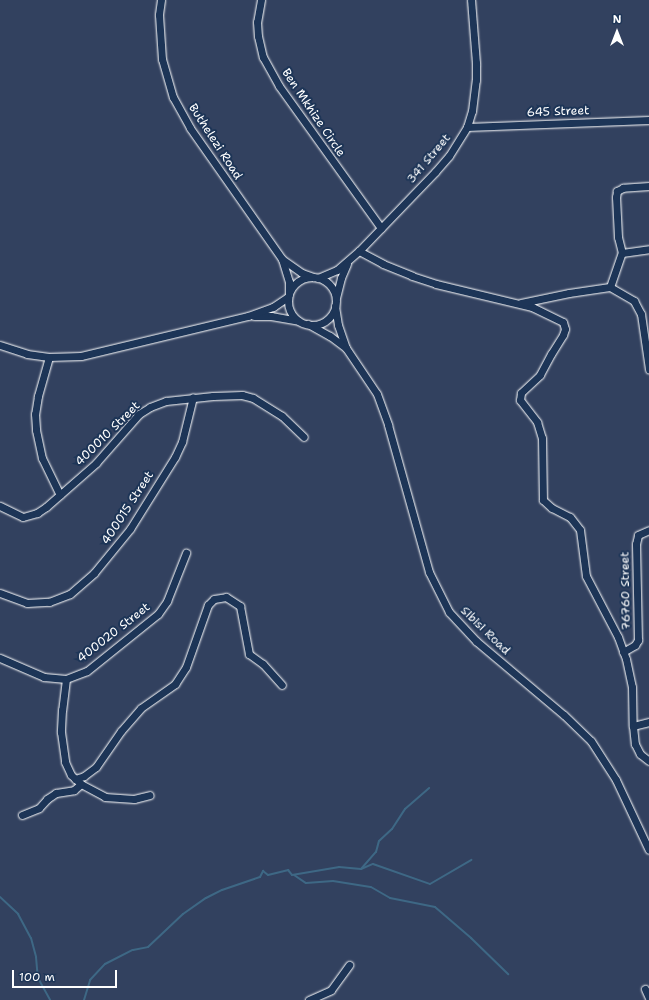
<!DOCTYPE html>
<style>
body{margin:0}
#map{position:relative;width:649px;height:1000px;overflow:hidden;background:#32415f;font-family:"Shantell Sans",sans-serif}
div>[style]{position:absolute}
.stream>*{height:2px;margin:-1px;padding:0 1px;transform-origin:1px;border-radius:1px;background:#3e6885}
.roads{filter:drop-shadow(0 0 1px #fff) drop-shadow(0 0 1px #fff)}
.minor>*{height:7px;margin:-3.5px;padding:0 3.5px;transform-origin:3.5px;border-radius:3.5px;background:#1d3557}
.minor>.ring{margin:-3.5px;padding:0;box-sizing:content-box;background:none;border:7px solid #1d3557;border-radius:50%}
span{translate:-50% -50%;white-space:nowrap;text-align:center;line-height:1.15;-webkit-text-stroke:4px #1d3557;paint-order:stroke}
.street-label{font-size:12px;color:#fff}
.north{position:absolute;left:597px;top:12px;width:40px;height:40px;-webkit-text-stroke:3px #1d3557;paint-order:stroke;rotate:0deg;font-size:11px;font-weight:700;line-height:16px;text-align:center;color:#fff}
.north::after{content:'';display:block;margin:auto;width:14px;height:18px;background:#fff;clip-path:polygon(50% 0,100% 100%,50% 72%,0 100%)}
.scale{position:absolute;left:12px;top:970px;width:105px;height:18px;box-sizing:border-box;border:2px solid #fff;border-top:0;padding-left:5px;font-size:12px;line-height:14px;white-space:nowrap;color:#fff;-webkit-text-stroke:3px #1d3557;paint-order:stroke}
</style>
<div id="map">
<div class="stream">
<i style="left:361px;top:869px;width:23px;rotate:-49deg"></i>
<i style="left:376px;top:852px;width:11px;rotate:-75deg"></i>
<i style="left:379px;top:841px;width:18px;rotate:-43deg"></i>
<i style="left:392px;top:829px;width:24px;rotate:-57deg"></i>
<i style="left:405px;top:809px;width:32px;rotate:-41deg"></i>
<i style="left:294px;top:875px;width:14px;rotate:34deg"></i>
<i style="left:306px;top:883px;width:27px;rotate:-4deg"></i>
<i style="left:333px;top:881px;width:38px;rotate:9deg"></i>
<i style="left:371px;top:887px;width:22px;rotate:30deg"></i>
<i style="left:390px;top:898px;width:46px;rotate:11.3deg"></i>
<i style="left:435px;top:907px;width:48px;rotate:40.7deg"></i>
<i style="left:471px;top:938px;width:52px;rotate:44.2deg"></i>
<i style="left:0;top:897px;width:25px;rotate:43deg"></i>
<i style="left:18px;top:914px;width:27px;rotate:62deg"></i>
<i style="left:31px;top:938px;width:20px;rotate:75deg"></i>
<i style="left:36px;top:957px;width:21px;rotate:85deg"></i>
<i style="left:38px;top:978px;width:25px;rotate:61deg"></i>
<i style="left:84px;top:1000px;width:21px;rotate:-73deg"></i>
<i style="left:90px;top:980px;width:22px;rotate:-47deg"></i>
<i style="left:105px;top:964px;width:31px;rotate:-27deg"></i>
<i style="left:133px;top:950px;width:15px;rotate:-11deg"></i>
<i style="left:148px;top:947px;width:48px;rotate:-43.3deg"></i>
<i style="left:183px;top:914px;width:28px;rotate:-35deg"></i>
<i style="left:206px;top:898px;width:18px;rotate:-27deg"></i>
<i style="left:222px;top:890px;width:40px;rotate:-18.9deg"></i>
<i style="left:260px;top:877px;width:7px;rotate:-63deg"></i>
<i style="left:263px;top:871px;width:6px;rotate:39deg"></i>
<i style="left:268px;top:875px;width:21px;rotate:-14deg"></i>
<i style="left:288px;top:870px;width:6px;rotate:51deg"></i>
<i style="left:292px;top:875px;width:48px;rotate:-9.7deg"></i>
<i style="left:339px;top:867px;width:22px;rotate:5deg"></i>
<i style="left:361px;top:869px;width:13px;rotate:-23deg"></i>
<i style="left:373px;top:864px;width:60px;rotate:19.3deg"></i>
<i style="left:430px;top:884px;width:48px;rotate:-30.3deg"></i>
</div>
<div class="roads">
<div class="minor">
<i style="left:161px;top:0;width:15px;rotate:98deg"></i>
<i style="left:159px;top:15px;width:44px;rotate:86.1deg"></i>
<i style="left:162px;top:59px;width:40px;rotate:74deg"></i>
<i style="left:173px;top:97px;width:35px;rotate:61deg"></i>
<i style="left:190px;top:128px;width:160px;rotate:54.9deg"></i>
<i style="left:282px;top:259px;width:24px;rotate:35deg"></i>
<i style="left:302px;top:273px;width:12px;rotate:20deg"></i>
<i style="left:261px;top:0;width:22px;rotate:100deg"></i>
<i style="left:257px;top:22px;width:14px;rotate:86deg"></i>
<i style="left:258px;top:36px;width:22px;rotate:77deg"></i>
<i style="left:263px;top:57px;width:33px;rotate:61deg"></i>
<i style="left:279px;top:86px;width:175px;rotate:54.3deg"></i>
<i style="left:467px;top:127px;width:182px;rotate:-2.2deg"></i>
<i style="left:649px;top:186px;width:26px;rotate:176deg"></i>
<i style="left:623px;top:188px;width:7px;rotate:153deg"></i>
<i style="left:617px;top:191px;width:6px;rotate:99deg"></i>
<i style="left:616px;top:197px;width:40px;rotate:87.1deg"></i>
<i style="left:618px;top:237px;width:16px;rotate:76deg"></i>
<i style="left:622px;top:253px;width:27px;rotate:-8deg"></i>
<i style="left:359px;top:251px;width:27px;rotate:28deg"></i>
<i style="left:383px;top:264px;width:31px;rotate:22deg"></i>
<i style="left:412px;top:276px;width:25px;rotate:18deg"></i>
<i style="left:436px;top:284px;width:99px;rotate:13.5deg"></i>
<i style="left:532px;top:307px;width:34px;rotate:26deg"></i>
<i style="left:563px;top:322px;width:7px;rotate:74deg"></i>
<i style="left:565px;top:329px;width:6px;rotate:108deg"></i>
<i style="left:563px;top:335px;width:22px;rotate:122deg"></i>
<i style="left:551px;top:354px;width:24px;rotate:118deg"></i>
<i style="left:540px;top:375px;width:26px;rotate:137deg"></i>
<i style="left:521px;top:393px;width:7px;rotate:98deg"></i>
<i style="left:520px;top:400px;width:28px;rotate:52deg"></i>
<i style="left:537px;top:422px;width:17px;rotate:73deg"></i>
<i style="left:542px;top:438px;width:62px;rotate:89.1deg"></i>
<i style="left:543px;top:500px;width:12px;rotate:42deg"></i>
<i style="left:552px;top:508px;width:20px;rotate:27deg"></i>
<i style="left:570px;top:517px;width:16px;rotate:52deg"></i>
<i style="left:580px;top:530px;width:46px;rotate:82.6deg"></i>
<i style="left:586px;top:576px;width:69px;rotate:62.3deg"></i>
<i style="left:618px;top:637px;width:23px;rotate:70deg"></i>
<i style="left:626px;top:659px;width:29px;rotate:78deg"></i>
<i style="left:632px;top:687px;width:39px;rotate:89deg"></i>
<i style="left:282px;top:259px;width:24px;rotate:73deg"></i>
<i style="left:289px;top:282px;width:12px;rotate:90deg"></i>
<i class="ring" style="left:288px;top:277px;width:41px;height:41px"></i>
<i style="left:318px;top:278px;width:21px;rotate:-23deg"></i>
<i style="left:337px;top:270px;width:29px;rotate:-41deg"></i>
<i style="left:359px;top:251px;width:110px;rotate:-46.1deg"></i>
<i style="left:435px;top:172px;width:21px;rotate:-49deg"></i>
<i style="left:449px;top:156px;width:34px;rotate:-58deg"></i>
<i style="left:467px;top:127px;width:17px;rotate:-73deg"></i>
<i style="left:472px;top:111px;width:31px;rotate:-83deg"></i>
<i style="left:476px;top:80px;width:17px;rotate:-90deg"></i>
<i style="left:476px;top:63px;width:63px;rotate:-94.5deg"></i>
<i style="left:610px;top:287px;width:28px;rotate:30deg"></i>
<i style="left:634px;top:301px;width:15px;rotate:62deg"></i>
<i style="left:641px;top:314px;width:56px;rotate:81.7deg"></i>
<i style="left:336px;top:298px;width:21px;rotate:-76deg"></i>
<i style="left:341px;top:278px;width:15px;rotate:-67deg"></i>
<i style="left:521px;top:303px;width:49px;rotate:-11.8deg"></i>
<i style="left:569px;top:293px;width:41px;rotate:-8.3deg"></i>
<i style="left:610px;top:287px;width:36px;rotate:-71deg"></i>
<i style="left:335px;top:306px;width:19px;rotate:81deg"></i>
<i style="left:338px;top:325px;width:24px;rotate:71deg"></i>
<i style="left:254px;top:316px;width:17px"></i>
<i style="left:271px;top:316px;width:28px;rotate:10deg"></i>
<i style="left:308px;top:324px;width:25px;rotate:29deg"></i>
<i style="left:330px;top:336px;width:20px;rotate:37deg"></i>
<i style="left:346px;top:348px;width:55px;rotate:56deg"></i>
<i style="left:377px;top:394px;width:33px;rotate:70deg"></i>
<i style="left:388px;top:425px;width:153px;rotate:74.4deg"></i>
<i style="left:429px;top:572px;width:45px;rotate:63.4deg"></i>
<i style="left:449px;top:612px;width:40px;rotate:47deg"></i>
<i style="left:476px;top:641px;width:115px;rotate:40.1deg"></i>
<i style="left:564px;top:715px;width:37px;rotate:44deg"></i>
<i style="left:591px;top:741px;width:46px;rotate:57.3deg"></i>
<i style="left:616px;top:780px;width:77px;rotate:64.8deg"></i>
<i style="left:0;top:345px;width:28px;rotate:18deg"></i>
<i style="left:27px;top:354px;width:22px;rotate:8deg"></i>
<i style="left:49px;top:357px;width:32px;rotate:-2deg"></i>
<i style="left:81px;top:356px;width:172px;rotate:-13.5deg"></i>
<i style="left:248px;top:316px;width:27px;rotate:-20deg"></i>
<i style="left:273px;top:307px;width:18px;rotate:-34deg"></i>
<i style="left:49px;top:357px;width:41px;rotate:105.8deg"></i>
<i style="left:38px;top:396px;width:18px;rotate:99deg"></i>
<i style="left:35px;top:414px;width:16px;rotate:86deg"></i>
<i style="left:36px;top:430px;width:29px;rotate:78deg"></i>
<i style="left:42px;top:458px;width:41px;rotate:64.1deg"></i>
<i style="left:0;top:506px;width:25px;rotate:26deg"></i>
<i style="left:23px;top:517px;width:15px;rotate:-16deg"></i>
<i style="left:37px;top:513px;width:11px;rotate:-34deg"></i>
<i style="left:46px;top:507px;width:67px;rotate:-41.3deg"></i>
<i style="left:96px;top:463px;width:65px;rotate:-48.7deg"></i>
<i style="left:139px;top:414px;width:13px;rotate:-32deg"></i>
<i style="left:150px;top:407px;width:17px;rotate:-21deg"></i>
<i style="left:166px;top:401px;width:47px;rotate:-6.1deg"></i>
<i style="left:213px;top:396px;width:29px;rotate:-2deg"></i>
<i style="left:242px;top:395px;width:11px;rotate:15deg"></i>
<i style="left:253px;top:398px;width:34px;rotate:32deg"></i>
<i style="left:282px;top:416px;width:30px;rotate:44deg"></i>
<i style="left:0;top:593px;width:29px;rotate:20deg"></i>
<i style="left:27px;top:603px;width:22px;rotate:-3deg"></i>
<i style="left:49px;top:602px;width:22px;rotate:-21deg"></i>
<i style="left:70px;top:594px;width:32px;rotate:-41deg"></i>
<i style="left:94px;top:573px;width:57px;rotate:-50.7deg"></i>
<i style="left:130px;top:529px;width:85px;rotate:-58deg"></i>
<i style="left:175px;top:457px;width:17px;rotate:-65deg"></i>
<i style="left:182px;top:442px;width:46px;rotate:-76.3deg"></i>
<i style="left:623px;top:652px;width:14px;rotate:-30deg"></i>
<i style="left:635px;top:645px;width:6px;rotate:-59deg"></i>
<i style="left:638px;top:640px;width:96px;rotate:-91.2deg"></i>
<i style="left:636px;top:544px;width:9px;rotate:-77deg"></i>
<i style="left:638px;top:535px;width:12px;rotate:-24deg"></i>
<i style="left:0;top:658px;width:48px;rotate:23.4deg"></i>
<i style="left:44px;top:677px;width:22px;rotate:5deg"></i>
<i style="left:66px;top:679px;width:22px;rotate:-21deg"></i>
<i style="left:87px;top:671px;width:91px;rotate:-38.8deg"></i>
<i style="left:158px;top:614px;width:16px;rotate:-55deg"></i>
<i style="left:167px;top:601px;width:52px;rotate:-68.4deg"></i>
<i style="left:66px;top:679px;width:31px;rotate:97deg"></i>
<i style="left:62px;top:710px;width:22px;rotate:93deg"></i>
<i style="left:61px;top:732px;width:30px;rotate:82deg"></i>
<i style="left:65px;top:762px;width:14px;rotate:65deg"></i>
<i style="left:71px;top:775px;width:13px;rotate:42deg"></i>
<i style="left:81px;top:784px;width:27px;rotate:28deg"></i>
<i style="left:105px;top:797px;width:29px;rotate:4deg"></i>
<i style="left:134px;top:799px;width:16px;rotate:-14deg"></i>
<i style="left:649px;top:722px;width:16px;rotate:166deg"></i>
<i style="left:633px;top:726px;width:18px;rotate:84deg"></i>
<i style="left:635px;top:744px;width:11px;rotate:63deg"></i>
<i style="left:640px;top:754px;width:11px;rotate:38deg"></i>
<i style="left:75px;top:779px;width:9px;rotate:-18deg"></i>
<i style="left:84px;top:776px;width:15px;rotate:-37deg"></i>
<i style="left:96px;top:767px;width:44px;rotate:-55.2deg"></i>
<i style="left:121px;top:731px;width:30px;rotate:-49deg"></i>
<i style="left:141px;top:708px;width:42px;rotate:-35.2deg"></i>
<i style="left:175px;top:684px;width:20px;rotate:-57deg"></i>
<i style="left:186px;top:667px;width:66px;rotate:-70.5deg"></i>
<i style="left:208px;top:605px;width:8px;rotate:-45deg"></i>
<i style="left:214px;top:599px;width:12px;rotate:-9deg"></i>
<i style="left:226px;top:597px;width:17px;rotate:33deg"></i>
<i style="left:240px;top:606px;width:49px;rotate:79.4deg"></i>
<i style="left:249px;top:654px;width:17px;rotate:36deg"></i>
<i style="left:263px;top:664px;width:28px;rotate:48deg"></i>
<i style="left:22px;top:815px;width:18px;rotate:-22deg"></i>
<i style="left:39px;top:808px;width:12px;rotate:-48deg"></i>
<i style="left:47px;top:799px;width:11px;rotate:-34deg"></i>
<i style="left:56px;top:793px;width:18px;rotate:-9deg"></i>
<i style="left:74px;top:790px;width:9px;rotate:-41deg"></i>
<i style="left:645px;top:989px;width:10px;rotate:66deg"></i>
<i style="left:309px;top:1000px;width:24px;rotate:-24deg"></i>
<i style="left:331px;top:990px;width:31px;rotate:-54deg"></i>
</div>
</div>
<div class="street-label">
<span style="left:558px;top:112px;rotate:-2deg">645 Street</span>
<span style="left:313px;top:113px;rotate:56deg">Ben Mkhize Circle</span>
<span style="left:215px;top:142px;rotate:57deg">Buthelezi Road</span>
<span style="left:429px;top:159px;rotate:-50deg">341 Street</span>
<span style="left:108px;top:434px;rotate:-45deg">400010 Street</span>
<span style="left:128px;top:508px;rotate:-57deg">400015 Street</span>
<span style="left:626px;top:591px;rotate:-91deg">76760 Street</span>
<span style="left:485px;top:631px;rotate:44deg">Sibisi Road</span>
<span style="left:114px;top:633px;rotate:-38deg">400020 Street</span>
</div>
<div class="north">N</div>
<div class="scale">100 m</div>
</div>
